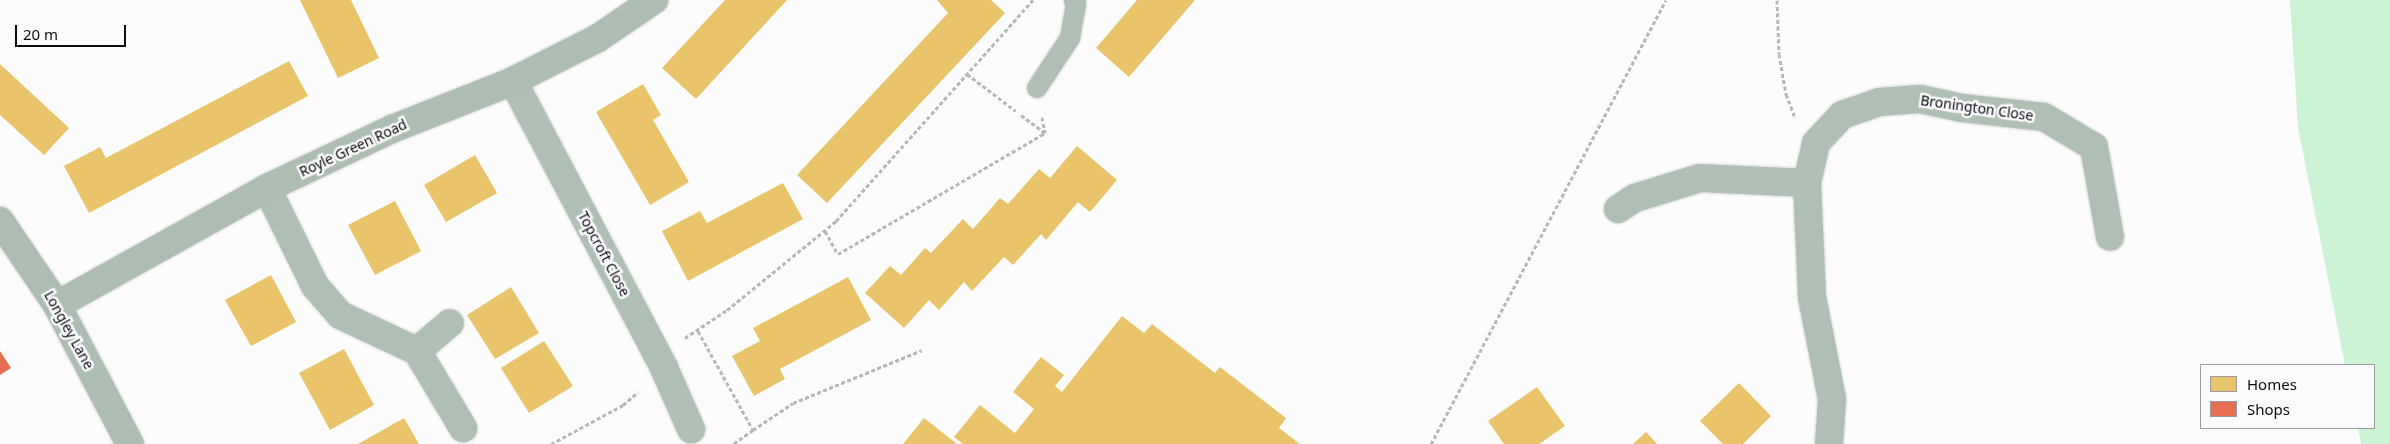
<!DOCTYPE html>
<style>
body{margin:0}
#map{position:relative;width:2390px;height:444px;overflow:hidden;background:#fcfcfd;font-family:"Noto Sans",sans-serif}
div>[style]{position:absolute}
.green>*{inset:0;background:#ccf3d4}
.homes>*{inset:0;background:#e9c46a}
.shops>*{inset:0;background:#e76f51}
.path>*{height:3px;margin-top:-1.5px;transform-origin:0;background:repeating-linear-gradient(90deg,#b1bab4 0 4px,transparent 0 6.5px)}
.roads{filter:drop-shadow(0 0 1px #d5d6d7) drop-shadow(0 0 1px #d5d6d7)}
.lane>*{height:20px;margin:-10px;padding:0 10px;transform-origin:10px;border-radius:10px;background:#b0bfb3}
.street>*{height:28px;margin:-14px;padding:0 14px;transform-origin:14px;border-radius:14px;background:#b0bfb3}
.secondary>*{height:28px;margin:-14px;padding:0 14px;transform-origin:14px;border-radius:14px;background:#adbdb1}
span{translate:-50% -50%;white-space:nowrap;text-align:center;line-height:1.15;-webkit-text-stroke:5px #fbfbfe;paint-order:stroke}
.street-label{font-size:14px;color:#0b0c10}
.legend{position:absolute;left:2200px;top:364px;width:175px;height:65px;box-sizing:border-box;background:#fbfbfe;border:1px solid #9b9b9f;margin:0;padding:6px 9px;list-style:none;font-size:15px;color:#0b0c10}
.legend li{display:flex;align-items:center;gap:10px;height:25px}
.legend b{width:25px;border:1px solid #9b9b9f}
.scale{position:absolute;left:15px;top:25px;width:111px;height:22px;box-sizing:border-box;border:2px solid #0b0c10;border-top:0;padding-left:6px;font-size:15px;line-height:18px;white-space:nowrap;color:#0b0c10;-webkit-text-stroke:4px #fbfbfe;paint-order:stroke}
</style>
<div id="map">
<div class="green">
<i style="clip-path:polygon(2290px 0,2390px 0,2390px 444px,2361px 444px,2358px 428px,2374px 428px,2374px 365px,2345px 365px,2298px 127px)"></i>
</div>
<div class="homes">
<i style="clip-path:polygon(300px 0,351px 0,379px 58px,338px 78px)"></i>
<i style="clip-path:polygon(725px 0,787px 0,696px 99px,662px 68px)"></i>
<i style="clip-path:polygon(991px 0,1005px 13px,827px 203px,797px 175px,948px 13px,937px 0)"></i>
<i style="clip-path:polygon(1137px 0,1195px 0,1129px 77px,1096px 48px)"></i>
<i style="clip-path:polygon(289px 61px,308px 96px,89px 213px,64px 166px,100px 147px,106px 158px)"></i>
<i style="clip-path:polygon(0 64px,69px 128px,44px 155px,0 115px)"></i>
<i style="clip-path:polygon(643px 84px,661px 115px,653px 120px,689px 182px,650px 205px,596px 112px)"></i>
<i style="clip-path:polygon(1077px 146px,1117px 180px,1090px 212px,1078px 202px,1046px 240px,1041px 234px,1013px 265px,1004px 257px,972px 291px,964px 282px,939px 310px,929px 300px,904px 328px,865px 293px,890px 266px,901px 275px,925px 248px,931px 253px,963px 219px,973px 229px,1000px 198px,1008px 204px,1039px 169px,1050px 178px)"></i>
<i style="clip-path:polygon(475px 155px,497px 193px,446px 222px,424px 185px)"></i>
<i style="clip-path:polygon(783px 183px,803px 219px,688px 281px,662px 231px,700px 211px,707px 223px)"></i>
<i style="clip-path:polygon(395px 201px,421px 251px,375px 275px,348px 225px)"></i>
<i style="clip-path:polygon(271px 275px,296px 322px,251px 346px,225px 300px)"></i>
<i style="clip-path:polygon(848px 277px,871px 320px,780px 369px,785px 379px,754px 396px,732px 356px,760px 341px,753px 328px)"></i>
<i style="clip-path:polygon(511px 287px,539px 333px,495px 359px,467px 315px)"></i>
<i style="clip-path:polygon(1122px 316px,1144px 333px,1152px 324px,1215px 373px,1220px 367px,1286px 418px,1279px 428px,1300px 444px,963px 444px,954px 437px,980px 405px,1015px 433px,1034px 409px,1013px 392px,1041px 357px,1064px 375px,1055px 386px,1062px 392px)"></i>
<i style="clip-path:polygon(544px 341px,573px 386px,529px 413px,501px 368px)"></i>
<i style="clip-path:polygon(344px 349px,374px 405px,330px 430px,299px 373px)"></i>
<i style="clip-path:polygon(1739px 383px,1771px 416px,1743px 444px,1723px 444px,1700px 421px)"></i>
<i style="clip-path:polygon(1537px 387px,1565px 426px,1539px 444px,1504px 444px,1488px 421px)"></i>
<i style="clip-path:polygon(404px 418px,419px 444px,358px 444px)"></i>
<i style="clip-path:polygon(924px 418px,957px 444px,903px 444px)"></i>
<i style="clip-path:polygon(1646px 432px,1657px 444px,1633px 444px)"></i>
</div>
<div class="shops">
<i style="clip-path:polygon(0 351px,11px 368px,0 375px)"></i>
</div>
<div class="path">
<i style="left:1777px;top:0;width:54px;rotate:87.9deg"></i>
<i style="left:1779px;top:54px;width:41px;rotate:80.1deg"></i>
<i style="left:1786px;top:94px;width:25px;rotate:69deg"></i>
<i style="left:967px;top:74px;width:61px;rotate:37.1deg"></i>
<i style="left:1042px;top:117px;width:16px;rotate:79deg"></i>
<i style="left:825px;top:231px;width:26px;rotate:61deg"></i>
<i style="left:838px;top:254px;width:240px;rotate:-30.3deg"></i>
<i style="left:1045px;top:133px;width:30px;rotate:-143deg"></i>
<i style="left:698px;top:331px;width:113px;rotate:60.9deg"></i>
<i style="left:753px;top:430px;width:24px;rotate:145deg"></i>
<i style="left:685px;top:338px;width:50px;rotate:-33.7deg"></i>
<i style="left:727px;top:310px;width:141px;rotate:-39.2deg"></i>
<i style="left:836px;top:221px;width:296px;rotate:-48.3deg"></i>
<i style="left:753px;top:430px;width:48px;rotate:-34deg"></i>
<i style="left:793px;top:403px;width:139px;rotate:-22.3deg"></i>
<i style="left:551px;top:444px;width:82px;rotate:-28.4deg"></i>
<i style="left:623px;top:405px;width:20px;rotate:-41deg"></i>
<i style="left:1431px;top:444px;width:502px;rotate:-62.11deg"></i>
</div>
<div class="roads">
<div class="lane">
<i style="left:1037px;top:88px;width:60px;rotate:-56.6deg"></i>
<i style="left:1070px;top:38px;width:36px;rotate:-80deg"></i>
<i style="left:1076px;top:3px;width:4px;rotate:-124deg"></i>
</div>
<div class="street">
<i style="left:513px;top:81px;width:324px;rotate:62.2deg"></i>
<i style="left:664px;top:368px;width:67px;rotate:66.1deg"></i>
<i style="left:267px;top:188px;width:109px;rotate:63.9deg"></i>
<i style="left:315px;top:286px;width:38px;rotate:49deg"></i>
<i style="left:340px;top:315px;width:85px;rotate:25.1deg"></i>
<i style="left:417px;top:351px;width:90px;rotate:59.1deg"></i>
<i style="left:1618px;top:209px;width:20px;rotate:-33deg"></i>
<i style="left:1635px;top:198px;width:68px;rotate:-17.1deg"></i>
<i style="left:1700px;top:178px;width:107px;rotate:2.7deg"></i>
<i style="left:417px;top:351px;width:43px;rotate:-40.3deg"></i>
<i style="left:1829px;top:444px;width:45px;rotate:-86.2deg"></i>
<i style="left:1832px;top:399px;width:104px;rotate:-101.1deg"></i>
<i style="left:1812px;top:297px;width:114px;rotate:-92.5deg"></i>
<i style="left:1807px;top:183px;width:41px;rotate:-77.3deg"></i>
<i style="left:1816px;top:143px;width:38px;rotate:-47deg"></i>
<i style="left:1842px;top:115px;width:39px;rotate:-19deg"></i>
<i style="left:1879px;top:102px;width:41px;rotate:-4.2deg"></i>
<i style="left:1920px;top:99px;width:43px;rotate:12.1deg"></i>
<i style="left:1962px;top:108px;width:82px;rotate:6.3deg"></i>
<i style="left:2044px;top:117px;width:58px;rotate:31deg"></i>
<i style="left:2094px;top:147px;width:91px;rotate:79.9deg"></i>
</div>
<div class="secondary">
<i style="left:0;top:221px;width:102px;rotate:55.8deg"></i>
<i style="left:57px;top:305px;width:157px;rotate:62.3deg"></i>
<i style="left:57px;top:305px;width:240px;rotate:-29.1deg"></i>
<i style="left:267px;top:188px;width:138px;rotate:-25.3deg"></i>
<i style="left:392px;top:129px;width:130px;rotate:-21.6deg"></i>
<i style="left:513px;top:81px;width:95px;rotate:-26.8deg"></i>
<i style="left:598px;top:38px;width:68px;rotate:-34.2deg"></i>
</div>
</div>
<div class="street-label">
<span style="left:1977px;top:108px;rotate:8deg">Bronington Close</span>
<span style="left:353px;top:148px;rotate:-25deg">Royle Green Road</span>
<span style="left:604px;top:254px;rotate:62deg">Topcroft Close</span>
<span style="left:69px;top:330px;rotate:61deg">Longley Lane</span>
</div>
<ul class="legend">
<li><b style="height:14px;background:#e9c46a"></b>Homes</li>
<li><b style="height:14px;background:#e76f51"></b>Shops</li>
</ul>
<div class="scale">20 m</div>
</div>
